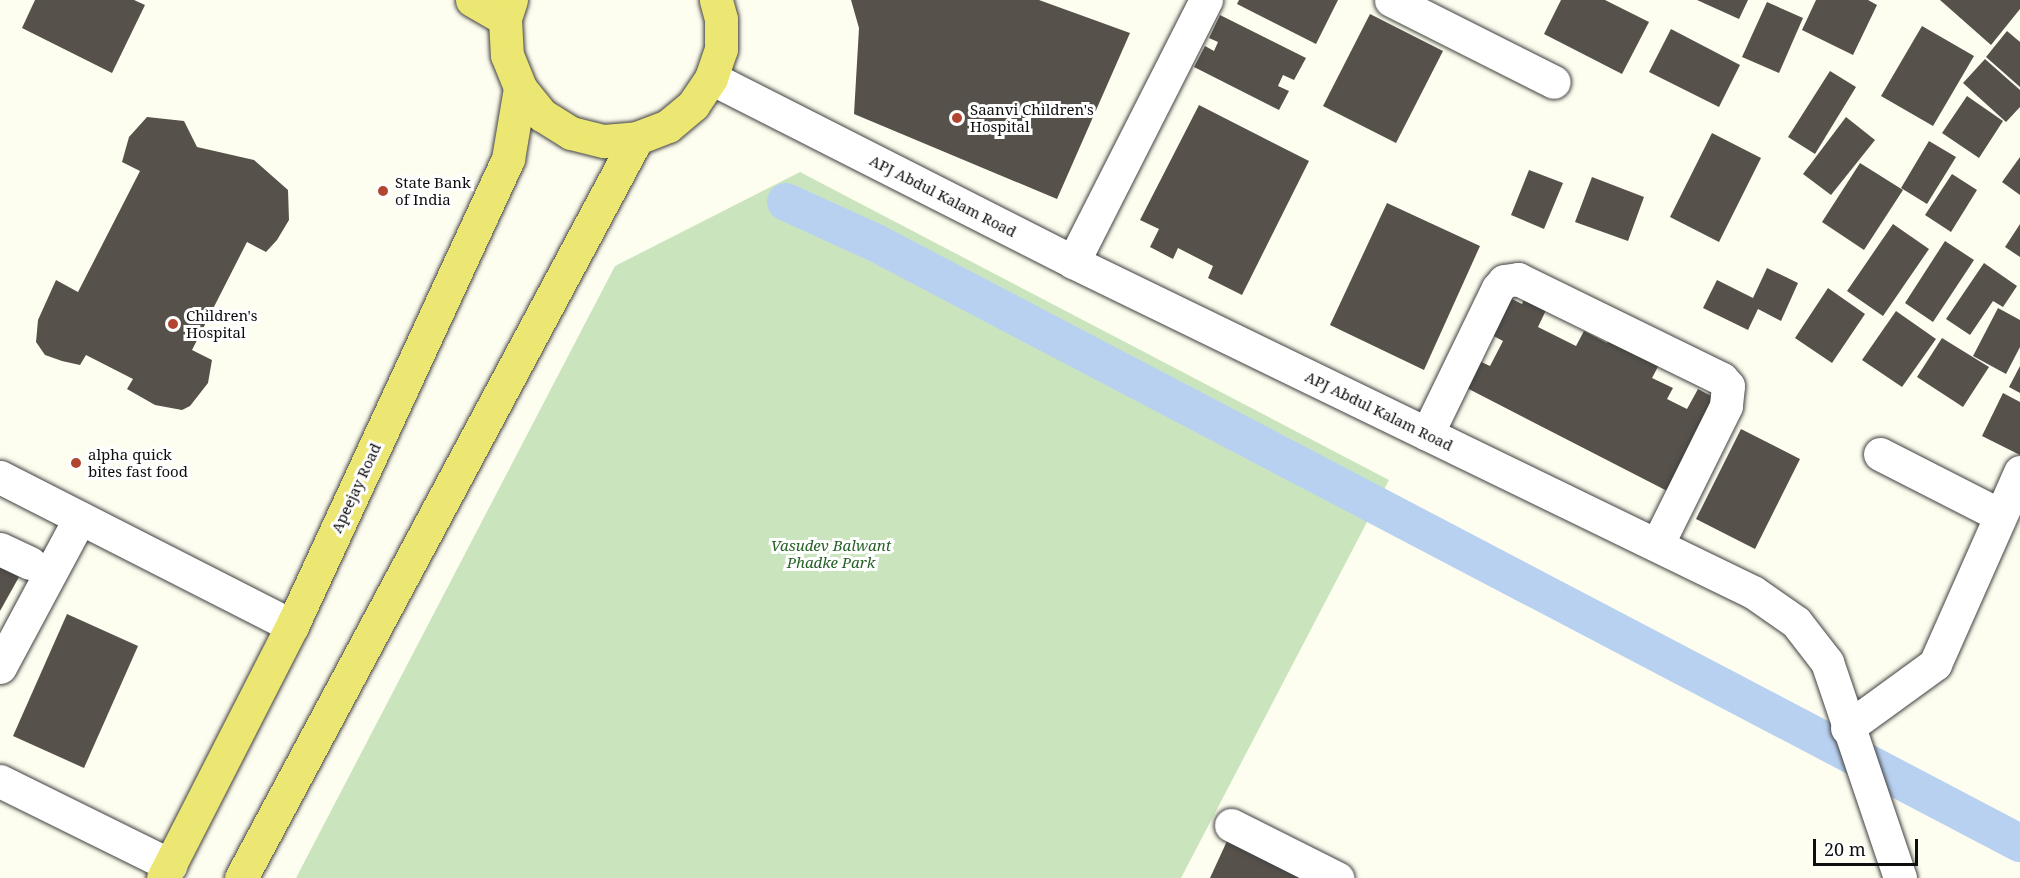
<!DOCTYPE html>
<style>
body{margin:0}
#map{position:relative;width:2020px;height:878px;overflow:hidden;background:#fefef0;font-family:"Noto Serif",serif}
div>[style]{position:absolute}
.green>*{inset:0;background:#cae5bd}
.canal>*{height:38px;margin:-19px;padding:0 19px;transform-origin:19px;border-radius:19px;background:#b9d1f1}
.building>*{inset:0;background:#56514b}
.roads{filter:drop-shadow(0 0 2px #414141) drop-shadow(0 0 2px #414141)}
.minor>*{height:33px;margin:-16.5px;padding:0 16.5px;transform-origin:16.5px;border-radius:16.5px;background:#fff}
.major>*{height:33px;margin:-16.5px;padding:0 16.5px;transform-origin:16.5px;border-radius:16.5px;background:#ece672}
.dots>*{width:16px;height:16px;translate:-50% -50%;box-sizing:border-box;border:3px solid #fff;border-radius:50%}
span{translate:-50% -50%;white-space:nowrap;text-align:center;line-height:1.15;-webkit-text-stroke:6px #fff;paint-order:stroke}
.poi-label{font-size:15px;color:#0e0e0e}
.left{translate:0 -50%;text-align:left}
.street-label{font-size:15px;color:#0e0e0e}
.park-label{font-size:15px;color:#256024;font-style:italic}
.scale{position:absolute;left:1813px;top:839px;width:105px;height:27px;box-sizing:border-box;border:3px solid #0e0e0e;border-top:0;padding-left:8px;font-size:18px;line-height:21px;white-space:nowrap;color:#0e0e0e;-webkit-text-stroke:4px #fff;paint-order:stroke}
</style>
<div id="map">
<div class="green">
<i style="clip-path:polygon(800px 172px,1389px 480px,1181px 878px,296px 878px,615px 266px)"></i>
</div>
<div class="canal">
<i style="left:786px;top:202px;width:99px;rotate:24.5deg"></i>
<i style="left:876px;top:243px;width:1292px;rotate:27.68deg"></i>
</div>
<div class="building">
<i style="clip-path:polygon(35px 0,134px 0,145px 5px,112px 73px,22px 28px)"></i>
<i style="clip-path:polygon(851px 0,1039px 0,1130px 33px,1057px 199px,854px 114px,859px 28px)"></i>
<i style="clip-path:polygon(1239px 0,1338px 0,1316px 44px,1237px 4px)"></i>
<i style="clip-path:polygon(1561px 0,1605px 0,1649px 22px,1622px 74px,1544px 34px)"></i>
<i style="clip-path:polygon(1697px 0,1748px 0,1739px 19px)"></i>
<i style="clip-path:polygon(1816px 0,1868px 0,1877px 5px,1853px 55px,1802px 30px)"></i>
<i style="clip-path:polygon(1940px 0,2020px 0,2020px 9px,1991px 45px)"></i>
<i style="clip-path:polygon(1767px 2px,1803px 18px,1779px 73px,1742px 57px)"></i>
<i style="clip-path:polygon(1370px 14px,1443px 51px,1396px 143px,1323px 106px)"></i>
<i style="clip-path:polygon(1220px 15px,1306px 58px,1294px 80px,1283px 75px,1278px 86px,1289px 91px,1279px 110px,1194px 67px,1205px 46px,1214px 51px,1218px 42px,1209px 38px)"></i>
<i style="clip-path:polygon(1922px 26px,1974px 56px,1933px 126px,1881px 96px)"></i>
<i style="clip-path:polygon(1671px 29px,1740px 65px,1719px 107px,1649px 72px)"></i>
<i style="clip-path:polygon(2007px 31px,2020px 42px,2020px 87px,1986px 57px)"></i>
<i style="clip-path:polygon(1985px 59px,2020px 90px,2020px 107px,2006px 122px,1963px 83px)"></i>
<i style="clip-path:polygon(1830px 71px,1856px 87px,1815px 154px,1788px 137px)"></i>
<i style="clip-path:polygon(1967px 96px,2003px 121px,1979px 158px,1942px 133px)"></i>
<i style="clip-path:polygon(1199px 105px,1309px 161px,1242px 295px,1208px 278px,1213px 266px,1178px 248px,1173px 259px,1150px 247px,1159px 229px,1140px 220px)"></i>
<i style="clip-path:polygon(147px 117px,184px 121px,197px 147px,254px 160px,288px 190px,289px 220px,277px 240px,266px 252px,247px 242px,192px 350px,212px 360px,208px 383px,190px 406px,182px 410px,155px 405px,127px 389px,133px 379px,86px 355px,80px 365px,62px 361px,45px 355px,36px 342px,38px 320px,56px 280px,78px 292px,140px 171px,122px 162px,129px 137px)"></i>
<i style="clip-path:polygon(1846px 117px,1875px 140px,1831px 195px,1803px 174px)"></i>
<i style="clip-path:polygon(1712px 133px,1761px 158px,1719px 242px,1670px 217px)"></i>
<i style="clip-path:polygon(1929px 141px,1956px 157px,1927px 204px,1901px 188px)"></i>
<i style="clip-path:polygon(2020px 157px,2020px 195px,2002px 182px)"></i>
<i style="clip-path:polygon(1860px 163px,1903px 190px,1864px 250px,1822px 222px)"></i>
<i style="clip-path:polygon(1529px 170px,1563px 183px,1544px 229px,1511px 215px)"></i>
<i style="clip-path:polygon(1952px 174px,1977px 190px,1951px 232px,1925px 215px)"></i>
<i style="clip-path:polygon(1592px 177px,1644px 197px,1628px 241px,1575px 222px)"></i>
<i style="clip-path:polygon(1387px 203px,1480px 246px,1424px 370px,1330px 325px)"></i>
<i style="clip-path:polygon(1893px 224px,1929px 249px,1883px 316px,1847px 291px)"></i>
<i style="clip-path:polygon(2020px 224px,2020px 257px,2005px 247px)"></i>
<i style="clip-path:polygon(1945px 241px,1974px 260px,1933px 322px,1905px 303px)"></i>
<i style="clip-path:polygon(1984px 263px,2017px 286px,2003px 307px,1993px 301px,1970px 335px,1946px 319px)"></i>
<i style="clip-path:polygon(1767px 268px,1798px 283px,1781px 321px,1758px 309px,1748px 330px,1703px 308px,1717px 280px,1753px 298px)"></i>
<i style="clip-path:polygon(1828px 288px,1865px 314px,1832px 363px,1795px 338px)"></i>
<i style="clip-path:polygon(1527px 293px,1549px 304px,1538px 327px,1576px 346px,1584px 331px,1607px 343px,1611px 335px,1661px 361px,1652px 378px,1673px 388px,1667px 399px,1687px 409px,1698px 389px,1713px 397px,1675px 495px,1461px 385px,1475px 359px,1490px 366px,1503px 341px,1488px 333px,1506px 296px,1522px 304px)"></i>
<i style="clip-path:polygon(1998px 308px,2020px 320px,2020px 347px,2006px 374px,1973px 356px)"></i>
<i style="clip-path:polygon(1896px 311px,1936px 339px,1902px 387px,1862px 360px)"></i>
<i style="clip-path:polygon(1942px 338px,1989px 367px,1963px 407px,1917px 377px)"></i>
<i style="clip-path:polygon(2020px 366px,2020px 393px,2009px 387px)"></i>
<i style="clip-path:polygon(2003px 393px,2020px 402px,2020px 455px,1982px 436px)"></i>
<i style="clip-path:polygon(1741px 429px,1800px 459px,1755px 549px,1696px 519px)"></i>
<i style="clip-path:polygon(0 567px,19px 577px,0 611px)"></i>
<i style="clip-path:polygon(67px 614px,138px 646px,84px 768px,13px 736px)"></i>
<i style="clip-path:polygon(1227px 841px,1305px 878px,1210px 878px)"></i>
</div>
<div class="roads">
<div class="minor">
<i style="left:1391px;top:0;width:182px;rotate:26.7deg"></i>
<i style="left:711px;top:78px;width:406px;rotate:26.9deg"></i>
<i style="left:1073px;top:262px;width:756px;rotate:25.89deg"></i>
<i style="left:1753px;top:592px;width:52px;rotate:34.9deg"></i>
<i style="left:1796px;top:622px;width:51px;rotate:52.2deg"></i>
<i style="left:1827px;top:662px;width:228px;rotate:71.3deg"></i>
<i style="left:1073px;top:262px;width:294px;rotate:-63.1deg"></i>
<i style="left:1427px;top:434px;width:162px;rotate:-64.1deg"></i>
<i style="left:1498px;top:288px;width:9px;rotate:-49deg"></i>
<i style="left:1504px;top:281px;width:14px;rotate:-8deg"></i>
<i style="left:1518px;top:279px;width:227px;rotate:26.1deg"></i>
<i style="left:1722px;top:379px;width:9px;rotate:49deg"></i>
<i style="left:1728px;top:386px;width:20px;rotate:96deg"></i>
<i style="left:1726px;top:406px;width:155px;rotate:116.4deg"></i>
<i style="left:1880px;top:454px;width:132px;rotate:27deg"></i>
<i style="left:0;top:477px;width:328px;rotate:27deg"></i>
<i style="left:0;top:549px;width:33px;rotate:25deg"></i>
<i style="left:0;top:667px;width:169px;rotate:-61.8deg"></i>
<i style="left:1847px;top:728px;width:109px;rotate:-36deg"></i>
<i style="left:1935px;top:664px;width:210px;rotate:-66.1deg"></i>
<i style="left:0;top:781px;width:190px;rotate:26.3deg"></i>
<i style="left:1231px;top:825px;width:119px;rotate:26.6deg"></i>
</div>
<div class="major">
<i style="left:472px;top:0;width:38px;rotate:30deg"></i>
<i style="left:511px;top:0;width:20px;rotate:108deg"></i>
<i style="left:505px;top:19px;width:36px;rotate:87deg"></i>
<i style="left:507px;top:55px;width:35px;rotate:68deg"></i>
<i style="left:520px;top:88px;width:35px;rotate:51deg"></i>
<i style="left:542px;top:115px;width:34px;rotate:32deg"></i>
<i style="left:571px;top:133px;width:34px;rotate:14deg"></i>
<i style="left:604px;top:141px;width:33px;rotate:-5deg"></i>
<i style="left:637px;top:138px;width:33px;rotate:-21deg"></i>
<i style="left:668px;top:126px;width:33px;rotate:-40deg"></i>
<i style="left:693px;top:105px;width:32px;rotate:-56deg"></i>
<i style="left:711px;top:78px;width:31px;rotate:-71deg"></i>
<i style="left:721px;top:49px;width:30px;rotate:-90deg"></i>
<i style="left:721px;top:19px;width:20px;rotate:-105deg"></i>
<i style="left:163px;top:878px;width:283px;rotate:-62.9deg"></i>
<i style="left:292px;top:626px;width:515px;rotate:-65.18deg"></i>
<i style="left:508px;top:159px;width:72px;rotate:-80.4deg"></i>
<i style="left:241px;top:878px;width:839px;rotate:-61.85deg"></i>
</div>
</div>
<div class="dots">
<i style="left:957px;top:118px;background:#b24532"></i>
<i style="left:383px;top:191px;background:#b24532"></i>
<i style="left:173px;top:324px;background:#b24532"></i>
<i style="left:76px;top:463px;background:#b24532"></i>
</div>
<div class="poi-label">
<span class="left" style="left:970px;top:118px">Saanvi Children's<br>Hospital</span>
<span class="left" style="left:395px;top:191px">State Bank<br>of India</span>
<span class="left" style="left:186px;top:324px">Children's<br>Hospital</span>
<span class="left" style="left:88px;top:463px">alpha quick<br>bites fast food</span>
</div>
<div class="street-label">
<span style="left:943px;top:196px;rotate:27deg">APJ Abdul Kalam Road</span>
<span style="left:1379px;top:411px;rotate:26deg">APJ Abdul Kalam Road</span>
<span style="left:356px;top:488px;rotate:-65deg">Apeejay Road</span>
</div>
<div class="park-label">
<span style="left:831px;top:554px">Vasudev Balwant<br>Phadke Park</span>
</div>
<div class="scale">20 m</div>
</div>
